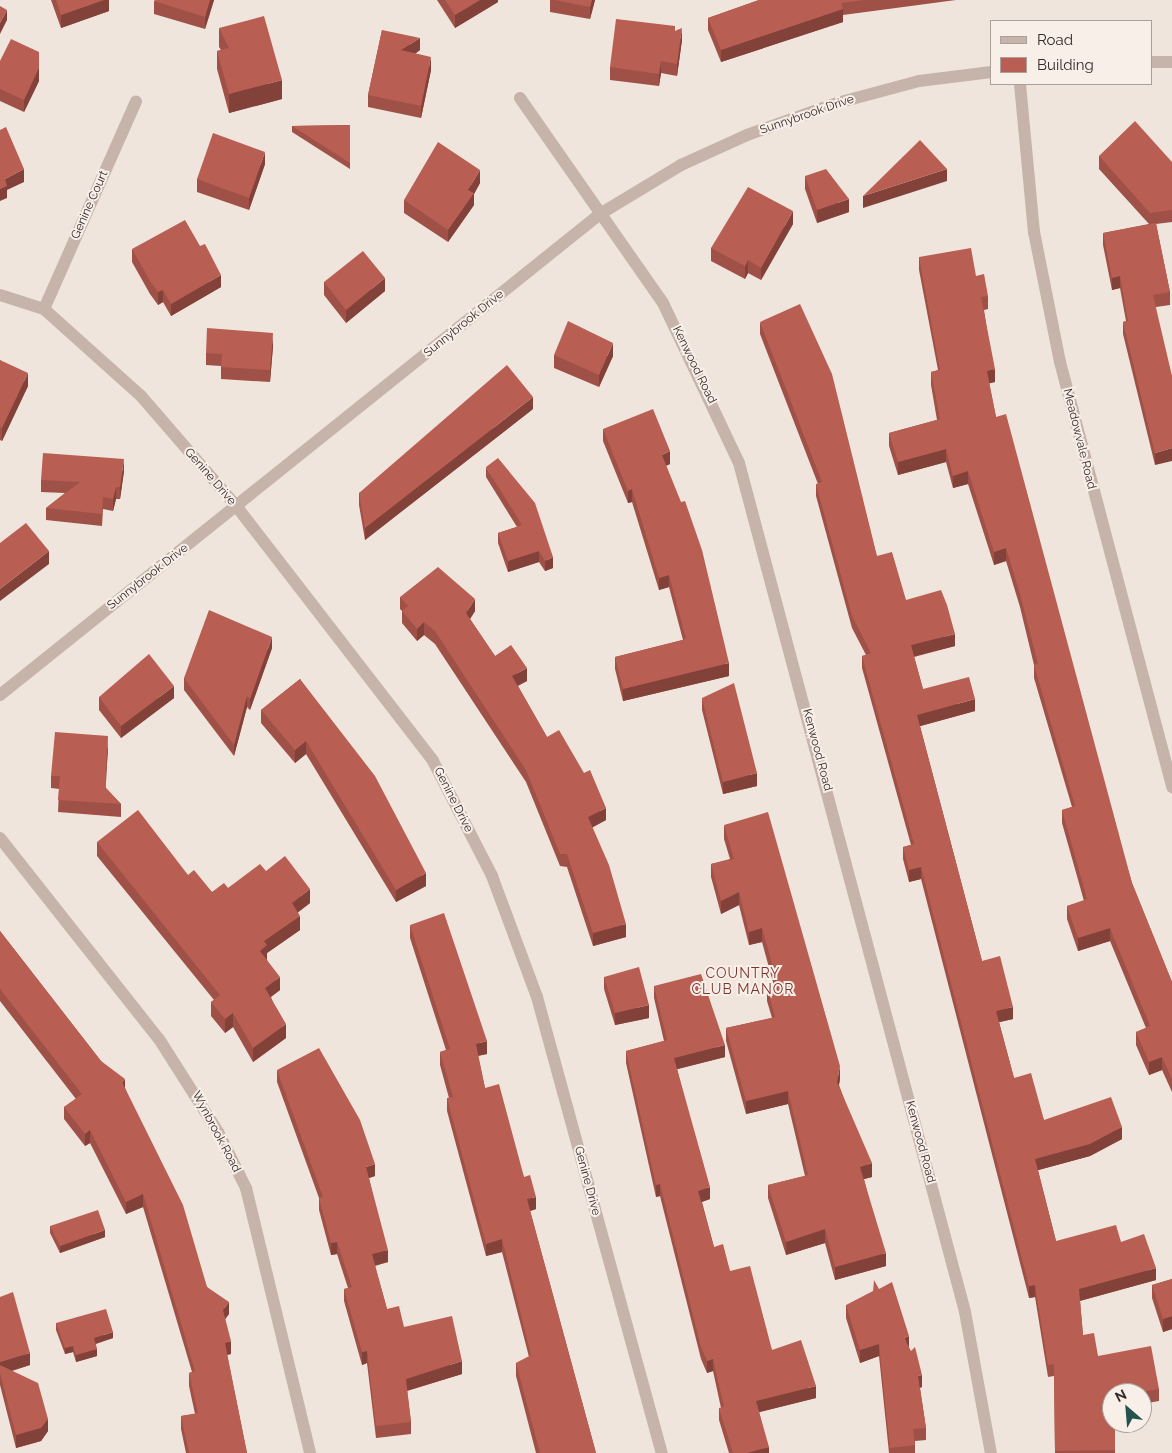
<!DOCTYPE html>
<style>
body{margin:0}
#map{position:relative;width:1172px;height:1453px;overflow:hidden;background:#efe5dd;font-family:Raleway,sans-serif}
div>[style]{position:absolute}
.street>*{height:12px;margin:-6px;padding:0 6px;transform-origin:6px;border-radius:6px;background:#c6b4aa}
.wall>*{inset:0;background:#9f5147}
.shaded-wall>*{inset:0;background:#824239}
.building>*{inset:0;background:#b95e52}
span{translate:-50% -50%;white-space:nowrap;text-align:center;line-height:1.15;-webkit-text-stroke:4px #f8efe9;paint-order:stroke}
.street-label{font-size:12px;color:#352b29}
.neighbourhood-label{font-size:14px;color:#7b342b;letter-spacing:1px}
.legend{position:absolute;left:990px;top:20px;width:162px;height:65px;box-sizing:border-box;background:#f8efe9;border:1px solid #aaa19c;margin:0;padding:6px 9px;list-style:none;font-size:15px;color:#352b29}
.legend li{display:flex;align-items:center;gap:10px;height:25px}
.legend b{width:25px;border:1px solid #aaa19c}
.north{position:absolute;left:1102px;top:1383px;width:50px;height:50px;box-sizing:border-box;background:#f8efe9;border:1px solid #aaa19c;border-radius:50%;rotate:333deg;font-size:14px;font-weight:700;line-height:20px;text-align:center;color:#352b29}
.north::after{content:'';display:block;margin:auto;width:18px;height:22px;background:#23524f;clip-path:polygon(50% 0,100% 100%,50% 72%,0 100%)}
</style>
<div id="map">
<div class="street">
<i style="left:1151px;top:62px;width:21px"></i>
<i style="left:1020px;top:84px;width:149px;rotate:84.6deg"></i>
<i style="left:1034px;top:232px;width:133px;rotate:78.7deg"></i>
<i style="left:1060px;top:362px;width:440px;rotate:75.2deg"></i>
<i style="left:520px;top:98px;width:250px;rotate:55.1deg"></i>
<i style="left:663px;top:303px;width:177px;rotate:64.6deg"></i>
<i style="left:739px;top:463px;width:879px;rotate:75.09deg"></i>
<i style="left:965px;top:1312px;width:143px;rotate:79.6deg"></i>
<i style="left:0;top:295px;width:46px;rotate:17.7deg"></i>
<i style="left:44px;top:309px;width:130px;rotate:41.9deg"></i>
<i style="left:141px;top:396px;width:147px;rotate:49.1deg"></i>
<i style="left:237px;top:507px;width:321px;rotate:52.3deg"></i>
<i style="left:433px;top:761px;width:129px;rotate:62.8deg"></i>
<i style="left:492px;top:876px;width:129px;rotate:69.6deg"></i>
<i style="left:537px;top:997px;width:473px;rotate:74.7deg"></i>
<i style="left:44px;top:309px;width:227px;rotate:-66.1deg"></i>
<i style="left:0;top:695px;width:769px;rotate:-38.72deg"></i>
<i style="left:600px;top:214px;width:95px;rotate:-31.2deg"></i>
<i style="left:681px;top:165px;width:72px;rotate:-24.4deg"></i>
<i style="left:747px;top:135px;width:96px;rotate:-19.6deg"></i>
<i style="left:837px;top:103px;width:85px;rotate:-15deg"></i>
<i style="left:919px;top:81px;width:73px;rotate:-7.1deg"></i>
<i style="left:0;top:838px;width:256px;rotate:51.7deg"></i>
<i style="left:159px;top:1039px;width:110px;rotate:57.6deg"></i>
<i style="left:218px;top:1132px;width:63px;rotate:63.4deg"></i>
<i style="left:246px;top:1188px;width:273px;rotate:76.4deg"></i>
</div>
<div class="wall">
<i style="clip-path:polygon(51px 0,109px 0,109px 11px,61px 28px)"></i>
<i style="clip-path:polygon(214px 0,205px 29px,154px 14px,154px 1px)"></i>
<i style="clip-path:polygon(437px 0,498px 0,498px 2px,455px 28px)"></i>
<i style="clip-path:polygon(550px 0,595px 0,590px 19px,550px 12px)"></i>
<i style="clip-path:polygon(759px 0,956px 0,843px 15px,843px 22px,721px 62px,708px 30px,708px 18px)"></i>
<i style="clip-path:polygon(219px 28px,282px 99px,229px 113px,217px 69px,217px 51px,221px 50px,219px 47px)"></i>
<i style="clip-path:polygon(382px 30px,420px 50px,415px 54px,431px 70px,421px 118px,368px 107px,368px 95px)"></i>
<i style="clip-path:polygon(675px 31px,682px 40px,677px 76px,661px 73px,659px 86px,610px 80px,610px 67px)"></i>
<i style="clip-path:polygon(0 61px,39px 81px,24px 112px,0 101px)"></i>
<i style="clip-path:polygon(350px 125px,350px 169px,292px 132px,292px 126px)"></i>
<i style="clip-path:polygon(1099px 156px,1172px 162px,1172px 222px,1156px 224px,1170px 292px,1170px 305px,1156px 307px,1155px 465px,1123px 334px,1123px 322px,1126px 321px,1120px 288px,1112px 290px,1103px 245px,1103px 233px,1149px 224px,1099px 169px)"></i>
<i style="clip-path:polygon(265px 164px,249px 210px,197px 192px,197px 179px)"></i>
<i style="clip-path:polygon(805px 176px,849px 212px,817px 223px,805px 189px)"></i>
<i style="clip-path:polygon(480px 183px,474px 194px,474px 205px,448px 242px,404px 213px,404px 200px)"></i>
<i style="clip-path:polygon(793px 224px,761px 280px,748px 273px,745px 279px,711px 261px,711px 248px)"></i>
<i style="clip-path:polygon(132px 249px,221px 287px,171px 316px,163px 302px,158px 305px,150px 294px,132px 262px)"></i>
<i style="clip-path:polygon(919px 257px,988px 296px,988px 309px,984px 310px,995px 382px,989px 383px,996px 417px,1132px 883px,1172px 982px,1172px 1092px,1162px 1070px,1149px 1075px,1136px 1045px,1136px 1032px,1146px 1028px,1110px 941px,1078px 951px,1067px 919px,1067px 906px,1084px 901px,1062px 823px,1062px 810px,1072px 807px,1034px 678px,1034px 665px,1020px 607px,1006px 561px,994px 565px,968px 484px,953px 488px,946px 462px,898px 475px,889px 446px,889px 433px,937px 420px,931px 385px,931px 372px,938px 370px,919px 270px)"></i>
<i style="clip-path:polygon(324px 282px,385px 291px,346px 323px,324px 295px)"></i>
<i style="clip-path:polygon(760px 322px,877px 556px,906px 600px,955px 646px,914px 657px,923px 689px,975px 711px,920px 726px,982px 961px,1013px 1019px,999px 1022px,1014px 1078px,1044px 1120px,1122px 1139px,1090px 1156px,1038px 1170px,1056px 1241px,1121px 1242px,1156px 1280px,1080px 1301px,1083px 1335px,1098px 1356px,1159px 1389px,1159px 1401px,1142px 1404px,1142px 1393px,1112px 1393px,1115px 1423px,1115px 1453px,1055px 1453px,1054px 1376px,1048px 1377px,1035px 1297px,1029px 1298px,921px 879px,909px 882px,903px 859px,903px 847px,911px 845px,862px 668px,862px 656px,866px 655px,852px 628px,816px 496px,816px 484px,818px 484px,760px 334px)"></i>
<i style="clip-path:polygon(273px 346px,270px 382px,221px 379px,221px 366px,206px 365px,206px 353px)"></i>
<i style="clip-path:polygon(554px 355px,613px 356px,599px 387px,554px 368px)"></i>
<i style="clip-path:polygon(0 360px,28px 386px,2px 441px,0 440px)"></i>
<i style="clip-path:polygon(533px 409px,365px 540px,359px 505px,359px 493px)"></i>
<i style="clip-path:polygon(603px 429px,670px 464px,666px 466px,729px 676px,623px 701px,615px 669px,615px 657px,683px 640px,669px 587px,659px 590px,632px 502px,628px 503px,603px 441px)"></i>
<i style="clip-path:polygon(486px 467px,553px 568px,545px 571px,539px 562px,508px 572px,498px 543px,498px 533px,517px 527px,486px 477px)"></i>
<i style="clip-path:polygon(124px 471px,120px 499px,116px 499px,113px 511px,103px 509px,102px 526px,46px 520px,46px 508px,65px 493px,41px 492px,41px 480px)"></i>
<i style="clip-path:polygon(400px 597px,475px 611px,470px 619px,495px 656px,527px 681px,518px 686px,547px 737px,606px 820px,592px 827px,626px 937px,593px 946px,567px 867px,560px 866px,526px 782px,435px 644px,424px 635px,417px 641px,402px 623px,402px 611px,400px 609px)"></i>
<i style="clip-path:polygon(272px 648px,250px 710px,247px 707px,234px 756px,184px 690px,184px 678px)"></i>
<i style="clip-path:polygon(300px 679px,426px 886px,396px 902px,306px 754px,295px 763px,261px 723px,261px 710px)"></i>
<i style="clip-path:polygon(99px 697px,174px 698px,121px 738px,99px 710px)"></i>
<i style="clip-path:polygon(702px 698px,757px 786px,723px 794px,702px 710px)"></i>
<i style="clip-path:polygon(108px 748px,105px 787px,121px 804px,121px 817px,58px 812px,59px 789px,51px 788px,51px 776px)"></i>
<i style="clip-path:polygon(724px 825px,840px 1079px,839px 1085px,872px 1177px,864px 1179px,886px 1266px,835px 1280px,825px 1243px,786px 1255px,768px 1198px,768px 1185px,805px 1176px,788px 1104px,746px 1114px,726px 1041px,726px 1028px,772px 1018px,767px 1001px,767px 988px,774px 986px,762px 942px,749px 945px,739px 905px,721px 914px,711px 877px,711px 864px,730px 859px,724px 839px)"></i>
<i style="clip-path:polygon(97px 842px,188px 875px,212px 892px,228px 888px,266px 871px,310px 903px,298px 912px,300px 930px,267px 953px,267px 960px,280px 990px,271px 997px,286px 1038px,253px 1062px,233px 1027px,225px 1033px,211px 1016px,211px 1002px,214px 1000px,97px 856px)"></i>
<i style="clip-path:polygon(410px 925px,487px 1054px,478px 1056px,485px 1088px,524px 1177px,536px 1209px,530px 1211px,596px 1453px,536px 1453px,516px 1376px,516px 1363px,529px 1357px,502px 1252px,486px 1256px,447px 1111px,447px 1098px,449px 1098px,440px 1065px,440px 1052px,446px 1050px,410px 938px)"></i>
<i style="clip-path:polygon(0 931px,101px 1061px,125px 1088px,207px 1287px,229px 1314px,225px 1319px,231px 1354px,227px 1355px,247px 1453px,186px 1453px,181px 1429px,181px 1416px,195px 1414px,189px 1386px,189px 1373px,192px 1372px,143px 1207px,126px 1214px,90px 1143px,85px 1146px,64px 1119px,64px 1107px,76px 1099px,0 1001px)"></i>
<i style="clip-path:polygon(604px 977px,649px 1018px,615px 1025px,604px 989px)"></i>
<i style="clip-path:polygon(654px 986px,725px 1057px,677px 1069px,710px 1199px,702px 1202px,714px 1247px,730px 1271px,772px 1350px,816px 1398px,759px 1412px,769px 1453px,729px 1453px,719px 1420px,719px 1408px,721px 1408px,713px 1371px,707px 1373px,701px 1359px,660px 1196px,656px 1197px,626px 1063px,626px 1051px,664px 1041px,654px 998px)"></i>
<i style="clip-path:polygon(277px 1070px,375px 1176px,369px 1178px,388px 1262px,375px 1266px,387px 1309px,404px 1327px,462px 1374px,407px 1391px,411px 1422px,411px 1434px,376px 1438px,367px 1363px,362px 1365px,344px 1301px,344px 1289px,348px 1288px,337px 1254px,331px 1255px,319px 1210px,319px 1198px,277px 1082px)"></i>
<i style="clip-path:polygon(50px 1226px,105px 1237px,60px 1253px,50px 1233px)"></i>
<i style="clip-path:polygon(1172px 1279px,1172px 1329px,1163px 1332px,1152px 1298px,1152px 1285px)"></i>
<i style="clip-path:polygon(0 1297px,30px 1365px,12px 1371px,48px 1431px,41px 1441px,16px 1448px,0 1385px)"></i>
<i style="clip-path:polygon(846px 1305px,909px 1348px,922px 1387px,920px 1388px,926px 1428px,926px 1440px,915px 1441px,915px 1453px,889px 1453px,879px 1356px,860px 1363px,846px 1318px)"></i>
<i style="clip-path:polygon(56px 1323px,113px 1338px,96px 1344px,97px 1356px,76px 1362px,73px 1352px,65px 1354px,56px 1330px)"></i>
</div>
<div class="shaded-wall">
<i style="clip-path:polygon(104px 0,109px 0,109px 11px,61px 28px,61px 15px)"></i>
<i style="clip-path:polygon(210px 0,214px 0,205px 29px,205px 17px)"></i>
<i style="clip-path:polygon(480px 0,498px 0,498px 2px,455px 28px,455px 15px)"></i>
<i style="clip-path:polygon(592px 0,595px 0,590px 19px,590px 7px)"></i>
<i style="clip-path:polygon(843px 9px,843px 22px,721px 62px,721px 50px)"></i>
<i style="clip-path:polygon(7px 10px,7px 20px,0 34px,0 23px)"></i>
<i style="clip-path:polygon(682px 28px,682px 40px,677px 76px,677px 64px)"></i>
<i style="clip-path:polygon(420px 38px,420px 50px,401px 63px,401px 50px)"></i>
<i style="clip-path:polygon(39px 52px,39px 81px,24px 112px,24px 100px)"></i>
<i style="clip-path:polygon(431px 57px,431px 70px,421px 118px,421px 106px)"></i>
<i style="clip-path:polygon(661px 61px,661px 73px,659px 86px,659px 74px)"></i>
<i style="clip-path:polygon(282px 80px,282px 99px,229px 113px,229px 94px)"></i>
<i style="clip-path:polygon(265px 152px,265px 164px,249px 210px,249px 198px)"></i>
<i style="clip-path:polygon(24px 169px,24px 182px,7px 190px,7px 198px,0 201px,0 189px,5px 179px)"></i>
<i style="clip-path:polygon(947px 169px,947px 181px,863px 208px,863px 196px)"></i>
<i style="clip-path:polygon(480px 170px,480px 183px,474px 194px,474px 205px,448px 242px,448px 230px,468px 190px)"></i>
<i style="clip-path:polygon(849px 199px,849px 212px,817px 223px,817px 210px)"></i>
<i style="clip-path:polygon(793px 211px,793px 224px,761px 280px,761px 268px)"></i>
<i style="clip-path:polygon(748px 260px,748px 273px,745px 279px,745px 266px)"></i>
<i style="clip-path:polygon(221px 275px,221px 287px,171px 316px,171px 304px)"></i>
<i style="clip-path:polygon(1120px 276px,1120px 288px,1112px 290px,1112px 278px)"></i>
<i style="clip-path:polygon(385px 278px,385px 291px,346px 323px,346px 310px)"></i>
<i style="clip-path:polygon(163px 290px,163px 302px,158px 305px,158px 292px)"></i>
<i style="clip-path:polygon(273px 333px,273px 346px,270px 382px,270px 370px)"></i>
<i style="clip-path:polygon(613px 343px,613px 356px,599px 387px,599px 375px)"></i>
<i style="clip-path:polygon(995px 369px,995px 382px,987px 384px,987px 371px)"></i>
<i style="clip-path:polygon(28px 373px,28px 386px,2px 441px,2px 428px)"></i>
<i style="clip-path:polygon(533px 397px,533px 409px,365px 540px,365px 528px)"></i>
<i style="clip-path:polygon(1172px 448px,1172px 461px,1155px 465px,1155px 453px)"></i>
<i style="clip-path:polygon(946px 449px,946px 462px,898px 475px,898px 462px)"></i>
<i style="clip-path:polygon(670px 451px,670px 464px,662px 467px,662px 455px)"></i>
<i style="clip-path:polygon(124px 459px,124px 471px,120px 499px,120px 487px)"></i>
<i style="clip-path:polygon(968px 471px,968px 484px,953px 488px,953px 476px)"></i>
<i style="clip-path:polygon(116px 487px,116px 499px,113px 511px,113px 499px)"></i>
<i style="clip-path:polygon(632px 489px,632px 502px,628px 503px,628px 491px)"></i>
<i style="clip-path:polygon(1006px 548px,1006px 561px,994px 565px,994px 552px)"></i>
<i style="clip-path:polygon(49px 551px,49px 564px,0 601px,0 589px)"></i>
<i style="clip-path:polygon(539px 551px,539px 562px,508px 572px,508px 561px)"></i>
<i style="clip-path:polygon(553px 557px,553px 568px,545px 571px,545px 561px)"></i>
<i style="clip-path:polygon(669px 575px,669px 587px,659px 590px,659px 578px)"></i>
<i style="clip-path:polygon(475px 599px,475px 611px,466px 625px,466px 613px)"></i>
<i style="clip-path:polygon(424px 622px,424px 635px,417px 641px,417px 629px)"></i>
<i style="clip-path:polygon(955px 634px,955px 646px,911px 657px,911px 645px)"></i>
<i style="clip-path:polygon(272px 637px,272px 648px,250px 710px,250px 699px)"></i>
<i style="clip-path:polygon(729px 663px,729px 676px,623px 701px,623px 689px)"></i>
<i style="clip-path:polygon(527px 668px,527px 681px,512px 688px,512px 676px)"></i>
<i style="clip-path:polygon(174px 686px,174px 698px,121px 738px,121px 726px)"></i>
<i style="clip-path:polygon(247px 696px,247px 707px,234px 756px,234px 745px)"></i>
<i style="clip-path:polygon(975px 699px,975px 711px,917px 727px,917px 715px)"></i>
<i style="clip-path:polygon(108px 736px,108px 748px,105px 799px,105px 787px)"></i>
<i style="clip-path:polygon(306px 741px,306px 754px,295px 763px,295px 750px)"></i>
<i style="clip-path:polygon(757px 773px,757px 786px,723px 794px,723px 782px)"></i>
<i style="clip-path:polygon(606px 808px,606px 820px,588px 830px,588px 817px)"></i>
<i style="clip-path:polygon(921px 867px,921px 879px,909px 882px,909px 870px)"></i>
<i style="clip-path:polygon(426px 873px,426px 886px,396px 902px,396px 890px)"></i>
<i style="clip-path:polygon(310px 889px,310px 903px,292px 917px,292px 903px)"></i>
<i style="clip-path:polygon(739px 892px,739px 905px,721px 914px,721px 901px)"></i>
<i style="clip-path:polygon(300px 916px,300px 930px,267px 953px,267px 959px,260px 965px,260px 951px,264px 941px)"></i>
<i style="clip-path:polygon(626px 924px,626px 937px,593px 946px,593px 933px)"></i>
<i style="clip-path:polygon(762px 928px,762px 942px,749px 945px,749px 932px)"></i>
<i style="clip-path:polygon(1110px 928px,1110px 941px,1078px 951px,1078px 938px)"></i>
<i style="clip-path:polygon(280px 977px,280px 990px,265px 1001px,265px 988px)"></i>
<i style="clip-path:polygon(649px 1005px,649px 1018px,615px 1025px,615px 1013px)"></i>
<i style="clip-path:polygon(1013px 1007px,1013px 1019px,996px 1023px,996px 1011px)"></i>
<i style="clip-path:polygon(233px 1013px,233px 1027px,225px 1033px,225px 1019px)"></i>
<i style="clip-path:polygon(286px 1024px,286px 1038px,253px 1062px,253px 1048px)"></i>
<i style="clip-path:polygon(487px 1041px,487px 1054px,476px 1056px,476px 1044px)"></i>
<i style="clip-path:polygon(725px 1045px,725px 1057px,674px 1070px,674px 1058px)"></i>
<i style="clip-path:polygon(1162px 1057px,1162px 1070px,1149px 1075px,1149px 1062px)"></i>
<i style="clip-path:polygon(840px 1066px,840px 1079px,837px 1095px,837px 1082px)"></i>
<i style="clip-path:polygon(125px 1079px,125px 1092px,122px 1082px)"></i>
<i style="clip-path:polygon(788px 1091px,788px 1104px,746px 1114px,746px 1101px)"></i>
<i style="clip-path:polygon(1122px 1127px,1122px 1139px,1090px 1156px,1035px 1171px,1035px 1159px)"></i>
<i style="clip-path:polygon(90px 1130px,90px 1143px,85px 1146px,85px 1134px)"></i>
<i style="clip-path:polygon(872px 1163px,872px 1177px,860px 1180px,860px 1167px)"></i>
<i style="clip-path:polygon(375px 1164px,375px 1176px,366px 1179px,366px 1167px)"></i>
<i style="clip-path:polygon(660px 1184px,660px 1196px,656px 1197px,656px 1185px)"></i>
<i style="clip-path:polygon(710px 1187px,710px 1199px,698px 1203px,698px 1191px)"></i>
<i style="clip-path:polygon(143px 1194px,143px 1207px,126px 1214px,126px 1202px)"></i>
<i style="clip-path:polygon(536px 1197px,536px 1209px,527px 1212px,527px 1199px)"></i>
<i style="clip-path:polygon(825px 1229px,825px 1243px,786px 1255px,786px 1242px)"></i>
<i style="clip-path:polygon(105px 1230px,105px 1237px,60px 1253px,60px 1246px)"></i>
<i style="clip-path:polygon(502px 1239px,502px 1252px,486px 1256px,486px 1244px)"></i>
<i style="clip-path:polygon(337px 1242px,337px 1254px,331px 1255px,331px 1243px)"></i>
<i style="clip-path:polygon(388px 1250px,388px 1262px,372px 1266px,372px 1254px)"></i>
<i style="clip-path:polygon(886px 1253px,886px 1266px,835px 1280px,835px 1267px)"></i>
<i style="clip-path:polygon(1156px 1268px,1156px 1280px,1079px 1301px,1079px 1289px)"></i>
<i style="clip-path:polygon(1035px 1285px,1035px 1297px,1029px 1298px,1029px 1286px)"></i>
<i style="clip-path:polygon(229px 1302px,229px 1314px,223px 1322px,223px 1310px)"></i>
<i style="clip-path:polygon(1172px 1316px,1172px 1329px,1163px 1332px,1163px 1319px)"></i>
<i style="clip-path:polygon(113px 1332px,113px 1338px,94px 1344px,94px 1338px)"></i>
<i style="clip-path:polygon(909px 1336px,909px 1349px,904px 1338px)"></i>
<i style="clip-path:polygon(231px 1341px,231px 1354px,225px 1355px,225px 1343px)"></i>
<i style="clip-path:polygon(879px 1344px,879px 1356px,860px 1363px,860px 1350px)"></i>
<i style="clip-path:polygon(73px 1346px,73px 1352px,65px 1354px,65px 1348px)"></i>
<i style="clip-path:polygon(97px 1349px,97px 1356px,76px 1362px,76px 1355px)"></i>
<i style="clip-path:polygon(367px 1351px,367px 1363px,362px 1365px,362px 1352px)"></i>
<i style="clip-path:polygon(30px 1353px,30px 1365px,0 1374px,0 1362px)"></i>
<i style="clip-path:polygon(713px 1359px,713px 1371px,707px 1373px,707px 1361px)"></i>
<i style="clip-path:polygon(462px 1361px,462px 1374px,406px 1391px,406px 1379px)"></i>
<i style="clip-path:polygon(922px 1375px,922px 1387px,918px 1388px,918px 1376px)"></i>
<i style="clip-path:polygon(816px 1386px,816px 1398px,756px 1413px,756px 1401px)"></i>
<i style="clip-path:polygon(48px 1419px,48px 1431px,41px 1441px,16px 1448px,16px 1435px)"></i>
<i style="clip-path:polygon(769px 1447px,769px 1453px,747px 1453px)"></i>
</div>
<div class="building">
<i style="clip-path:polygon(56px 0,104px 0,61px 15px)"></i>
<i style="clip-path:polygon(155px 0,210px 0,205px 17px,154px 1px)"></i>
<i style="clip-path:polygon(445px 0,480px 0,455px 15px)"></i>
<i style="clip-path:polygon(555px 0,592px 0,590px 7px)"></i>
<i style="clip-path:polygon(759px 0,864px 0,841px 3px,843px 9px,721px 50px,708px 18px)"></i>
<i style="clip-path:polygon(0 6px,7px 10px,0 23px)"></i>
<i style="clip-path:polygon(264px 16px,282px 80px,229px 94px,217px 51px,229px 48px,219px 28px)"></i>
<i style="clip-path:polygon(616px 19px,675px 26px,675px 31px,682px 28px,677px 64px,661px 61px,659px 74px,610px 67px)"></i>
<i style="clip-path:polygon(382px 30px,420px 38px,401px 50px,431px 57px,421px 106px,368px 95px)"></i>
<i style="clip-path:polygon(11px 39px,39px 52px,39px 68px,24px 100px,0 89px,0 61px)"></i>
<i style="clip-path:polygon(1135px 121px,1172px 162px,1172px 210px,1150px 213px,1099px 156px)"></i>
<i style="clip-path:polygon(350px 125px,350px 163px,292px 126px)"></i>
<i style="clip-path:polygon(6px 127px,24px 169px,5px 179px,7px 186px,0 189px,0 130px)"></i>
<i style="clip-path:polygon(213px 133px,265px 152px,249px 198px,197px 179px)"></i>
<i style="clip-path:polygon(920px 140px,947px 169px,863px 196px)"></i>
<i style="clip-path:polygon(438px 142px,480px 170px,468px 190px,474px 193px,448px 230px,404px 200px)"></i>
<i style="clip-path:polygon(826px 169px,849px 199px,817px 210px,805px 176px)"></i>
<i style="clip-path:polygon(748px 187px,793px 211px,761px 268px,748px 260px,745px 266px,711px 248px)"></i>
<i style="clip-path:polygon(185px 220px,200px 246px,205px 244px,221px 275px,171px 304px,163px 290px,158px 292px,150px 281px,132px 249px)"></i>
<i style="clip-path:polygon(1156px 223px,1170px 292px,1153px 295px,1172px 376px,1172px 448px,1155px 453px,1123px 322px,1128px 321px,1120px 276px,1112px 278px,1103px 233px)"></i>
<i style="clip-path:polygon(971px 248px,976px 276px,984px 274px,988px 296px,981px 297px,995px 369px,987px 371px,996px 417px,1006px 414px,1132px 883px,1172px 982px,1172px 1079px,1162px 1057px,1149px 1062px,1136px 1032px,1150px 1026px,1110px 928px,1078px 938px,1067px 906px,1087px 899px,1062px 810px,1075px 806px,1034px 665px,1038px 664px,1020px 594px,1006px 548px,994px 552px,968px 471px,953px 476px,946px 449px,898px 462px,889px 433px,940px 419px,931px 372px,940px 370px,919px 257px)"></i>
<i style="clip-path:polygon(363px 251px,385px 278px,346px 310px,324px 282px)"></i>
<i style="clip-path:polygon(800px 304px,832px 374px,877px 556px,892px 552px,906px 600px,941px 590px,947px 605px,955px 634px,911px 645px,923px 689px,969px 677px,975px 699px,917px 715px,982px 961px,1000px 956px,1013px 1007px,996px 1011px,1014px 1078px,1031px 1073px,1044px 1120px,1111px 1097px,1122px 1127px,1090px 1144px,1035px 1159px,1056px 1241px,1116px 1225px,1121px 1242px,1144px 1234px,1156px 1268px,1079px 1289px,1083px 1335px,1094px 1333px,1098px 1356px,1151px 1346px,1159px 1389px,1134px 1393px,1112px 1393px,1112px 1423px,1115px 1423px,1115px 1450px,1055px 1451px,1054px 1364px,1048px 1365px,1035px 1285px,1029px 1286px,921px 867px,909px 870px,903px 847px,914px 844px,862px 656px,871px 653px,852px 616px,816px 484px,822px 482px,760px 322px)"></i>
<i style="clip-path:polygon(568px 321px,613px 343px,599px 375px,554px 355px)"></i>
<i style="clip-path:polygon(207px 328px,273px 333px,270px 370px,221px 367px,222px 354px,206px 353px)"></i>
<i style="clip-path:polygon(0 360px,28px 373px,2px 428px,0 427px)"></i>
<i style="clip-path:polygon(507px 365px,533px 397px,365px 528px,359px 493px)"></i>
<i style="clip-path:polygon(653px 409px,670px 451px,662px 455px,681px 502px,685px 501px,702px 550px,729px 663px,623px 689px,615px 657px,686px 639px,669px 575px,659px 578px,632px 489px,628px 491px,603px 429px)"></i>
<i style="clip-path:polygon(43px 453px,124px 459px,120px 487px,116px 487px,113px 499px,103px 497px,102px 514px,46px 508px,80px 482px,41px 480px)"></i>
<i style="clip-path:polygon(498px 458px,535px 503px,553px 557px,545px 561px,539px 551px,508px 561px,498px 533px,522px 525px,486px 467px)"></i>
<i style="clip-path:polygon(26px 523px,49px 551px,0 589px,0 543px)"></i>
<i style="clip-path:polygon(438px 567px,475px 599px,466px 613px,495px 656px,511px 645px,527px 668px,512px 676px,547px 737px,559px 730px,584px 773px,590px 770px,606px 808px,588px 817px,609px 865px,626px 924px,593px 933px,567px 854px,560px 854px,526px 770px,435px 631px,424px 622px,417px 629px,402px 611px,408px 606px,400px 597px)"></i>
<i style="clip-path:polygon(209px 610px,272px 637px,250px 699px,247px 696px,234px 745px,184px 678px)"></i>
<i style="clip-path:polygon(149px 654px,174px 686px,121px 726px,99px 697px)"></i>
<i style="clip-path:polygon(300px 679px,375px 776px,426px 873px,396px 890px,306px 741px,295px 750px,261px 710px)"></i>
<i style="clip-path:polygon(734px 683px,757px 773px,723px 782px,702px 698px)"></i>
<i style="clip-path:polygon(55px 732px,108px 736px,105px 787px,121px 804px,58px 800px,60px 776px,51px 776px)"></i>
<i style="clip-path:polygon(138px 810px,188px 875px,194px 870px,212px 892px,224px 883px,228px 888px,260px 864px,266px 871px,285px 856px,310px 889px,292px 903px,300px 916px,264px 941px,267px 945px,260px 951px,280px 977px,265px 988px,286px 1024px,253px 1048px,233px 1013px,225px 1019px,211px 1002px,220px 995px,97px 842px)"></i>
<i style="clip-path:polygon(768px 812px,840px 1066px,837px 1082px,872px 1163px,860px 1167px,886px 1253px,835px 1267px,825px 1229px,786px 1242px,768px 1185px,808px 1175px,788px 1091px,746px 1101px,726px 1028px,775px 1017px,767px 988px,778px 985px,762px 928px,749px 932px,739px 892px,721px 901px,711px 864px,734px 859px,724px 825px)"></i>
<i style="clip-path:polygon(444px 913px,487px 1041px,476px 1044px,485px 1088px,499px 1084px,524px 1177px,530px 1175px,536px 1197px,527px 1199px,596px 1453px,540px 1453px,516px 1363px,531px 1355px,502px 1239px,486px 1244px,447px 1098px,453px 1097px,440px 1052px,450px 1049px,410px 925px)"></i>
<i style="clip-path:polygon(0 931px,101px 1061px,125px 1079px,122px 1082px,183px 1205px,207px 1287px,229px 1302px,223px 1310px,231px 1341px,225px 1343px,247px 1453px,189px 1453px,181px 1416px,198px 1413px,189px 1373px,195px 1371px,143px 1194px,126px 1202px,90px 1130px,85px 1134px,64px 1107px,82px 1094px,0 989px)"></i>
<i style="clip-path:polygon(639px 967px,649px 1005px,615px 1013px,604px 977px)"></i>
<i style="clip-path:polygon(701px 974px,725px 1045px,674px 1058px,710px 1187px,698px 1191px,714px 1247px,723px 1244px,730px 1271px,750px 1266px,772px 1350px,801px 1340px,816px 1386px,756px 1401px,769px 1447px,747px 1453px,733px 1453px,719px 1408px,724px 1407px,713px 1359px,707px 1361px,701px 1347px,660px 1184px,656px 1185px,626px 1051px,667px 1040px,654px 986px)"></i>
<i style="clip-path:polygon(319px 1048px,360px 1120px,375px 1164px,366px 1167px,388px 1250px,372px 1254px,387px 1309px,399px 1306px,404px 1327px,452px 1316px,462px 1361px,406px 1379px,411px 1422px,376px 1426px,367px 1351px,362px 1352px,344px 1289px,352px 1287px,337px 1242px,331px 1243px,319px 1198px,323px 1197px,277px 1070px)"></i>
<i style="clip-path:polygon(98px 1210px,105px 1230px,60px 1246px,50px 1226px)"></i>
<i style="clip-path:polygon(1172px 1279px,1172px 1316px,1163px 1319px,1152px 1285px)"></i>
<i style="clip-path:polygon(874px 1280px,879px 1289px,892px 1282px,909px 1336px,904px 1338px,911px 1351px,915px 1347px,922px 1375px,918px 1376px,926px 1428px,913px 1429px,915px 1445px,890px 1448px,879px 1344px,860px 1350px,846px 1305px,873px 1291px)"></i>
<i style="clip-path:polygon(13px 1292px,30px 1353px,0 1362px,0 1297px)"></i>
<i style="clip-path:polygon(106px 1309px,113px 1332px,94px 1338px,97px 1349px,76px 1355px,73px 1346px,65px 1348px,56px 1323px)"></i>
<i style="clip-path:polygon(0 1365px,38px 1383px,48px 1419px,41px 1428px,16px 1435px,0 1373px)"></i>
</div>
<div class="street-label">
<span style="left:807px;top:115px;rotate:-19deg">Sunnybrook Drive</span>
<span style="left:90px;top:205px;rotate:-66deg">Genine Court</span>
<span style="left:464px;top:324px;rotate:-39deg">Sunnybrook Drive</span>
<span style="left:694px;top:365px;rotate:64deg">Kenwood Road</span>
<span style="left:1079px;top:439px;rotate:76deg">Meadowvale Road</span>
<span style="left:210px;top:477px;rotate:49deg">Genine Drive</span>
<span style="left:148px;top:577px;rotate:-38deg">Sunnybrook Drive</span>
<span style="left:817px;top:750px;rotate:75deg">Kenwood Road</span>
<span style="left:453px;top:800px;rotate:63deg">Genine Drive</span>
<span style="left:216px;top:1132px;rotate:62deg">Wynbrook Road</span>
<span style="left:920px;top:1142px;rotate:75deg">Kenwood Road</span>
<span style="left:587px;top:1181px;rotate:75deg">Genine Drive</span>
</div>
<div class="neighbourhood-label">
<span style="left:743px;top:981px">COUNTRY<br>CLUB MANOR</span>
</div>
<ul class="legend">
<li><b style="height:6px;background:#c6b4aa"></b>Road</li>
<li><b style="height:14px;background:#b95e52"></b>Building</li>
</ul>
<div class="north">N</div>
</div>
